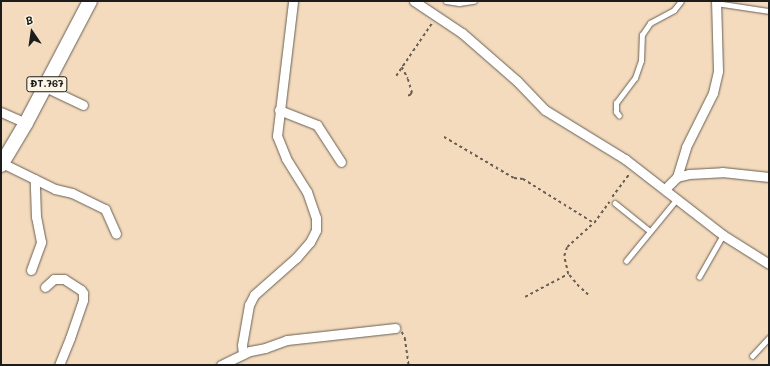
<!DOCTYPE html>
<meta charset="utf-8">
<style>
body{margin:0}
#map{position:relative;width:770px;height:366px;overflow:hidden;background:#f4dbbd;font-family:Mali,sans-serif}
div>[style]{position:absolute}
.path>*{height:1.5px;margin-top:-0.75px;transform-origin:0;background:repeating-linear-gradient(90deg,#685f54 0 3px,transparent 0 6px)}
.roads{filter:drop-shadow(0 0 1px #685f54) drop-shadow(0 0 1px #685f54)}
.service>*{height:4.5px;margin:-2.25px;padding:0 2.25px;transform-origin:2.25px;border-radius:2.25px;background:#fff}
.minor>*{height:9px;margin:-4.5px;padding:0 4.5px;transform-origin:4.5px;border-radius:4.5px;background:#fff}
.primary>*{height:14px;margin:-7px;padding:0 7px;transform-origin:7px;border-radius:7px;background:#fff}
span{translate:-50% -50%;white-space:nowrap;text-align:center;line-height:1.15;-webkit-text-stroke:3.5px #fcf5e5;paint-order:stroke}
.shield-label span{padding:1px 3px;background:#fcf5e5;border:1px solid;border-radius:3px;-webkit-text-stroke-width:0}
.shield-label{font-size:10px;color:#1c1c1c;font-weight:700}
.frame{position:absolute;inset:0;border:2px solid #1c1c1c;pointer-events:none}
.north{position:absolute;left:12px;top:12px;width:40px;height:40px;-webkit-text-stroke:3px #fcf5e5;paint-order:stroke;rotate:347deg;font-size:11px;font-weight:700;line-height:16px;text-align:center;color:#1c1c1c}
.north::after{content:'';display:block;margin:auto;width:14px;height:18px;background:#1c1c1c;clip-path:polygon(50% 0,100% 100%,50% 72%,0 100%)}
</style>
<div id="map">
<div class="path">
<i style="left:402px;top:67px;width:13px;rotate:63deg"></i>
<i style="left:408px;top:79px;width:14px;rotate:73deg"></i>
<i style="left:412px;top:92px;width:3px;rotate:108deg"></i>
<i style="left:411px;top:95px;width:6px;rotate:162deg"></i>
<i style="left:396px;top:76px;width:64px;rotate:-55.8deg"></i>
<i style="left:444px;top:137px;width:81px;rotate:30.4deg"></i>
<i style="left:514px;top:178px;width:9px;rotate:6deg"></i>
<i style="left:523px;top:179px;width:84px;rotate:31.8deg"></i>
<i style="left:612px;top:197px;width:30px;rotate:-53deg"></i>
<i style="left:588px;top:295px;width:12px;rotate:-138deg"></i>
<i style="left:579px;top:287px;width:17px;rotate:-130deg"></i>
<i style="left:568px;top:274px;width:18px;rotate:-103deg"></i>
<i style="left:564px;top:256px;width:9px;rotate:-72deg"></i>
<i style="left:567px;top:247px;width:36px;rotate:-42deg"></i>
<i style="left:594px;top:223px;width:26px;rotate:-54deg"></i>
<i style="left:525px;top:297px;width:49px;rotate:-28.1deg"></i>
<i style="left:402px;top:332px;width:7px;rotate:63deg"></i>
<i style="left:405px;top:338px;width:27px;rotate:82deg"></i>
</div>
<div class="roads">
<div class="service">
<i style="left:446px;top:1px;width:13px;rotate:9deg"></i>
<i style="left:459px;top:3px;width:15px;rotate:-8deg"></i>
<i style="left:716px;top:3px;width:54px;rotate:8.6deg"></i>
<i style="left:619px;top:116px;width:5px;rotate:-127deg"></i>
<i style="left:616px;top:112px;width:9px;rotate:-90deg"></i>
<i style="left:616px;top:103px;width:31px;rotate:-53deg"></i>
<i style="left:635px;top:78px;width:18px;rotate:-71deg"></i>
<i style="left:641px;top:61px;width:26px;rotate:-88deg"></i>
<i style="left:642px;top:35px;width:14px;rotate:-56deg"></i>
<i style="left:650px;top:23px;width:27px;rotate:-28deg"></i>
<i style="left:674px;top:10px;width:11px;rotate:-52deg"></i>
<i style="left:615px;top:203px;width:45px;rotate:38.7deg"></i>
<i style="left:626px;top:261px;width:80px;rotate:-50.6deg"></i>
<i style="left:699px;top:277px;width:48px;rotate:-60.3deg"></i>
<i style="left:752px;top:356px;width:25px;rotate:-47deg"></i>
</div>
<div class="minor">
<i style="left:414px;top:1px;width:58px;rotate:33.7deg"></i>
<i style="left:462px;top:33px;width:73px;rotate:41.1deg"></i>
<i style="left:517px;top:81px;width:40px;rotate:46deg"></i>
<i style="left:545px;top:110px;width:94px;rotate:31.5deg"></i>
<i style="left:625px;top:159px;width:124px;rotate:37.8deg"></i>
<i style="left:723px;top:235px;width:54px;rotate:32.2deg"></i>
<i style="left:45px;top:87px;width:42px;rotate:25.3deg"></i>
<i style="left:279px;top:110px;width:41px;rotate:21.5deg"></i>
<i style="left:317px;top:125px;width:44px;rotate:57deg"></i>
<i style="left:1px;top:112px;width:27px;rotate:24deg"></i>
<i style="left:2px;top:163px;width:59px;rotate:26.1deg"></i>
<i style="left:55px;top:189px;width:17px;rotate:13deg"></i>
<i style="left:72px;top:193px;width:37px;rotate:26deg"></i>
<i style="left:105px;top:209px;width:27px;rotate:66deg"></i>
<i style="left:677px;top:177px;width:31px;rotate:-73deg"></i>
<i style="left:686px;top:147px;width:60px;rotate:-63.4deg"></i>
<i style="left:713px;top:93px;width:23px;rotate:-77deg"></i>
<i style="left:718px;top:71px;width:70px;rotate:-91.6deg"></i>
<i style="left:665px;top:189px;width:17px;rotate:-45deg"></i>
<i style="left:677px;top:177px;width:12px;rotate:-14deg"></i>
<i style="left:689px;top:174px;width:33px;rotate:-3deg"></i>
<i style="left:722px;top:172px;width:47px;rotate:6.1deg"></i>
<i style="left:31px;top:270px;width:30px;rotate:-70deg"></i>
<i style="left:41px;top:242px;width:25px;rotate:-101deg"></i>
<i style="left:36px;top:217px;width:38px;rotate:-92deg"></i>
<i style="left:45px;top:287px;width:12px;rotate:-42deg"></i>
<i style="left:54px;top:279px;width:10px"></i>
<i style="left:64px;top:279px;width:20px;rotate:33deg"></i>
<i style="left:81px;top:290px;width:4px;rotate:56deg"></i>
<i style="left:83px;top:293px;width:7px;rotate:90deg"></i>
<i style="left:83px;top:300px;width:40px;rotate:108.9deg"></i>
<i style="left:70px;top:338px;width:29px;rotate:112deg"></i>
<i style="left:243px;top:354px;width:9px;rotate:-96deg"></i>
<i style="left:242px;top:345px;width:41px;rotate:-80.1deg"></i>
<i style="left:249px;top:305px;width:11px;rotate:-63deg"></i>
<i style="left:254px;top:295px;width:56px;rotate:-41.4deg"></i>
<i style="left:296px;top:258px;width:21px;rotate:-49deg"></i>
<i style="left:310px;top:242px;width:13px;rotate:-63deg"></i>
<i style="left:316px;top:230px;width:12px;rotate:-90deg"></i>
<i style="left:316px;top:218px;width:28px;rotate:-109deg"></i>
<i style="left:307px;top:192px;width:40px;rotate:-122deg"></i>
<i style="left:286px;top:158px;width:24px;rotate:-112deg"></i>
<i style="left:277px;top:136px;width:136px;rotate:-83.2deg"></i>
<i style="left:221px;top:365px;width:32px;rotate:-26deg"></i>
<i style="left:250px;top:351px;width:15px;rotate:-11deg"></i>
<i style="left:265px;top:348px;width:23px;rotate:-20deg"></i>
<i style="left:287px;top:340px;width:109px;rotate:-6.3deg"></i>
</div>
<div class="primary">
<i style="left:1px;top:165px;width:49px;rotate:-59.2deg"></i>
<i style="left:26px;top:123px;width:138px;rotate:-62.3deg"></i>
</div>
</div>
<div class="shield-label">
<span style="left:47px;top:84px">ĐT.767</span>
</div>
<div class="frame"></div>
<div class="north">B</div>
</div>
